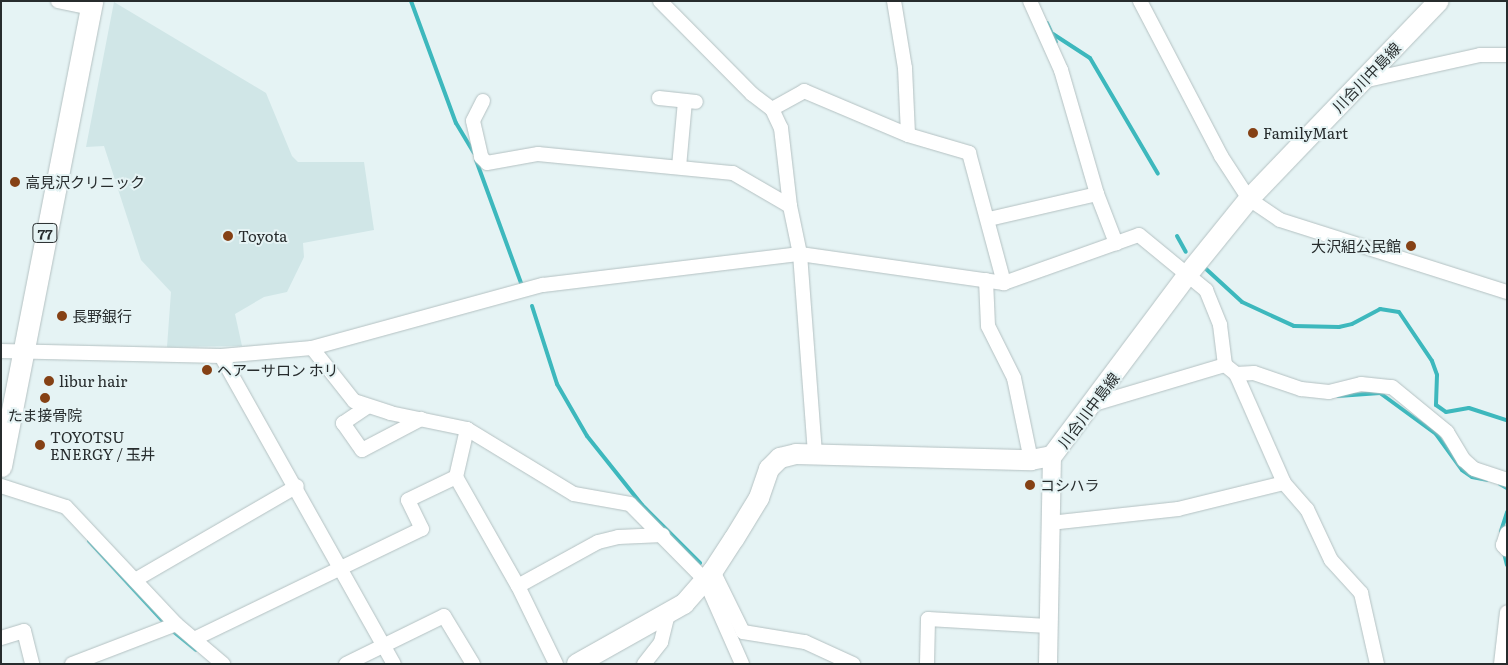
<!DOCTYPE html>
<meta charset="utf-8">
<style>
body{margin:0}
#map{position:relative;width:1508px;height:665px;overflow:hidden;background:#e5f3f4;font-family:Literata,"Noto Sans JP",serif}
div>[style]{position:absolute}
.built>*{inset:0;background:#d0e6e7}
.stream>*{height:4px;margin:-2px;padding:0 2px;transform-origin:2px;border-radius:2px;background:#3db8bd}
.roads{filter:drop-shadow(0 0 1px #b4c1c2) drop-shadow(0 0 1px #b4c1c2)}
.minor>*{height:14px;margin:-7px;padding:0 7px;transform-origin:7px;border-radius:7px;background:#fff}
.tertiary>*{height:18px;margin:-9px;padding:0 9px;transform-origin:9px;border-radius:9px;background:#fff}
.secondary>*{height:20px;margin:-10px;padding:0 10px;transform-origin:10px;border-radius:10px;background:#fff}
.primary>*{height:21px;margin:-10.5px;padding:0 10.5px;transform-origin:10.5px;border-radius:10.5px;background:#fff}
.dots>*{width:14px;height:14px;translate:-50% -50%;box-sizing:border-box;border:2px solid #e5f3f4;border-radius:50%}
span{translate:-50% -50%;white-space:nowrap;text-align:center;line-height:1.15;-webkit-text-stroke:4px #e5f3f4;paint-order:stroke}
.shield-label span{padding:1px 4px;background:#e5f3f4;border:1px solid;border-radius:4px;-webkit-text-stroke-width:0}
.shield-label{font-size:14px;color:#272c2d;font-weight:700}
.street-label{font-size:15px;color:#272c2d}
.poi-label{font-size:15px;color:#272c2d}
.left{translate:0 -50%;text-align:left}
.right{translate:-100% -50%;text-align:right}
.frame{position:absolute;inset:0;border:2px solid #272c2d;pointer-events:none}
</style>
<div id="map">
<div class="built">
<i style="clip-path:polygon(114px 2px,266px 93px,292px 156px,298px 162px,364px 162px,374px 230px,303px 243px,304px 257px,287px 292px,264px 297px,235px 314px,242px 346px,167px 347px,171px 292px,141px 260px,104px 146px,86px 147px)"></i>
</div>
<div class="stream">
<i style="left:411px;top:1px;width:130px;rotate:69.8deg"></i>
<i style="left:456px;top:123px;width:35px;rotate:59deg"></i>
<i style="left:1047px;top:23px;width:21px;rotate:65deg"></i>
<i style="left:1053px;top:34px;width:44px;rotate:33deg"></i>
<i style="left:1090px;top:58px;width:134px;rotate:59.6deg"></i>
<i style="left:476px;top:160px;width:131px;rotate:69.9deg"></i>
<i style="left:1177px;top:236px;width:18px;rotate:61deg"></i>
<i style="left:1205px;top:268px;width:50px;rotate:42.6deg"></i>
<i style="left:1242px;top:302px;width:57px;rotate:24.8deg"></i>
<i style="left:1294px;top:326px;width:45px;rotate:1.3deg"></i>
<i style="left:1339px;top:327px;width:13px;rotate:-13deg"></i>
<i style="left:1352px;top:324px;width:32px;rotate:-28deg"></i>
<i style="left:1380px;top:309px;width:19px;rotate:9deg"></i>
<i style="left:1399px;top:312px;width:59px;rotate:56deg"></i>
<i style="left:1432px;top:361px;width:15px;rotate:70deg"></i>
<i style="left:1437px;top:375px;width:30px;rotate:92deg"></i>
<i style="left:1436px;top:405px;width:12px;rotate:35deg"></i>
<i style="left:1446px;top:412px;width:23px;rotate:-10deg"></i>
<i style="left:1469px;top:408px;width:40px;rotate:18deg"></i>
<i style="left:532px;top:306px;width:82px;rotate:72.2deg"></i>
<i style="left:557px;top:384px;width:60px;rotate:60deg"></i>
<i style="left:587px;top:436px;width:88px;rotate:51.4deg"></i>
<i style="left:642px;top:505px;width:82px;rotate:45deg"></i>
<i style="left:1338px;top:396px;width:42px;rotate:-4.1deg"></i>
<i style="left:1380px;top:393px;width:69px;rotate:36.2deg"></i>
<i style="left:1436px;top:434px;width:44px;rotate:54.2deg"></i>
<i style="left:1462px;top:470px;width:12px;rotate:35deg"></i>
<i style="left:1472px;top:477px;width:15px;rotate:11deg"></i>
<i style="left:1500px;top:484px;width:8px;rotate:30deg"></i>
<i style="left:1501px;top:531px;width:20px;rotate:-72deg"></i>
<i style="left:89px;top:541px;width:108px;rotate:47.3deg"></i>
<i style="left:1504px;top:553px;width:12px;rotate:76deg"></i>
<i style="left:174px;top:632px;width:28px;rotate:39deg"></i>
</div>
<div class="roads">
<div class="minor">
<i style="left:58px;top:1px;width:34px;rotate:12deg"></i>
<i style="left:660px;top:1px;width:131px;rotate:45.3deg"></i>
<i style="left:752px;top:94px;width:25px;rotate:37deg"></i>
<i style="left:772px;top:109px;width:21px;rotate:65deg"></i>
<i style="left:781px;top:128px;width:79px;rotate:83.4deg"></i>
<i style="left:790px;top:206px;width:49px;rotate:78.2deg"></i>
<i style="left:800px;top:254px;width:201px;rotate:85.7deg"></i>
<i style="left:894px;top:1px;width:68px;rotate:80.7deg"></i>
<i style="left:905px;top:68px;width:67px;rotate:87.4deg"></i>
<i style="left:908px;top:135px;width:64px;rotate:16.4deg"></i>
<i style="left:969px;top:153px;width:135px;rotate:74.9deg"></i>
<i style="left:1030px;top:1px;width:76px;rotate:65.8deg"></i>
<i style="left:1061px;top:70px;width:129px;rotate:73.8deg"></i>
<i style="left:1097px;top:194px;width:53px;rotate:68.8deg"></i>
<i style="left:1140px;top:1px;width:175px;rotate:62.4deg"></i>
<i style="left:1221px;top:156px;width:51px;rotate:56.9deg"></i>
<i style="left:1249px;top:199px;width:37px;rotate:34deg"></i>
<i style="left:1280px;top:220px;width:238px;rotate:17.6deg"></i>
<i style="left:1363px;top:81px;width:120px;rotate:-12.5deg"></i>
<i style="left:1480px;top:55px;width:27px"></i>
<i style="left:659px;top:98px;width:37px;rotate:6deg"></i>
<i style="left:483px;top:101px;width:22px;rotate:117deg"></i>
<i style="left:473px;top:121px;width:37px;rotate:77deg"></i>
<i style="left:481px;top:157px;width:8px;rotate:45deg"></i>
<i style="left:487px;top:163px;width:52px;rotate:-10deg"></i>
<i style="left:538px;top:154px;width:196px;rotate:5.6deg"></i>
<i style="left:733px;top:173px;width:66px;rotate:30.1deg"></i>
<i style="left:772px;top:109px;width:37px;rotate:-29deg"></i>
<i style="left:804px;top:91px;width:113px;rotate:22.9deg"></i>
<i style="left:679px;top:167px;width:66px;rotate:-84.8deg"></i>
<i style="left:989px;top:219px;width:111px;rotate:-13deg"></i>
<i style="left:986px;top:280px;width:46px;rotate:87.5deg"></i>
<i style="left:988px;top:326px;width:58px;rotate:63.4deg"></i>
<i style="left:1014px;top:378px;width:84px;rotate:78.3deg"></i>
<i style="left:312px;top:348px;width:68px;rotate:51.6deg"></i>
<i style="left:354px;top:401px;width:38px;rotate:18deg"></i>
<i style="left:390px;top:413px;width:79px;rotate:11.7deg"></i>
<i style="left:467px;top:429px;width:125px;rotate:31.3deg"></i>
<i style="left:574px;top:494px;width:57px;rotate:10.1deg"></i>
<i style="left:630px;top:504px;width:107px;rotate:45.4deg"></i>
<i style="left:705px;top:580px;width:92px;rotate:66.2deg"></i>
<i style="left:1px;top:351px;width:220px;rotate:1.3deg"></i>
<i style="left:221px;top:356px;width:91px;rotate:-5deg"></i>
<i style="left:312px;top:348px;width:239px;rotate:-15.3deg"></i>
<i style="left:543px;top:285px;width:259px;rotate:-6.9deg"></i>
<i style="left:800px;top:254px;width:206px;rotate:8.1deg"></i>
<i style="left:1004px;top:283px;width:143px;rotate:-19.6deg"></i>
<i style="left:1139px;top:235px;width:87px;rotate:39.4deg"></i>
<i style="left:1206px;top:290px;width:38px;rotate:68deg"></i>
<i style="left:1220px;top:325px;width:40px;rotate:82.9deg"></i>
<i style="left:1225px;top:365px;width:14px;rotate:39deg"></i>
<i style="left:1236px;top:374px;width:119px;rotate:66.2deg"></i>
<i style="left:1284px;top:483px;width:35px;rotate:49deg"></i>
<i style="left:1307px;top:509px;width:56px;rotate:64.8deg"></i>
<i style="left:1331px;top:560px;width:45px;rotate:47.7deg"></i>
<i style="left:1361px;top:593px;width:73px;rotate:77.3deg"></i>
<i style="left:221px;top:356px;width:353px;rotate:60.7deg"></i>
<i style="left:1236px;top:374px;width:18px;rotate:-3deg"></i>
<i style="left:1254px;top:373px;width:50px;rotate:18.8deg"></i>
<i style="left:1301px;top:389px;width:28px;rotate:6deg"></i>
<i style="left:1329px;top:392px;width:33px;rotate:-14deg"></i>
<i style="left:1361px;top:384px;width:31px;rotate:6deg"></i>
<i style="left:1392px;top:387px;width:71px;rotate:39.3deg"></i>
<i style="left:1447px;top:432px;width:33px;rotate:59deg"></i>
<i style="left:1464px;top:460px;width:13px;rotate:42deg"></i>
<i style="left:1474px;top:469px;width:35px;rotate:18deg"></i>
<i style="left:1094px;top:404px;width:137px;rotate:-16.6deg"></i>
<i style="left:367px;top:407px;width:29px;rotate:146deg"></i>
<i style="left:343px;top:423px;width:33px;rotate:55deg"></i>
<i style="left:362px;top:450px;width:67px;rotate:-27.7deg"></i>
<i style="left:467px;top:429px;width:49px;rotate:102.9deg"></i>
<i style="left:456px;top:477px;width:125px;rotate:60.4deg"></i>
<i style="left:518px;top:586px;width:87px;rotate:64deg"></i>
<i style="left:1px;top:486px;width:68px;rotate:17.9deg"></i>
<i style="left:66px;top:507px;width:161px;rotate:46.8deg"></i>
<i style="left:176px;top:624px;width:62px;rotate:40.4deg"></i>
<i style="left:1050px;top:523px;width:129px;rotate:-6.2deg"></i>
<i style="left:1178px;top:509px;width:109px;rotate:-13.8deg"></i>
<i style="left:1507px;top:533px;width:13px;rotate:108deg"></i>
<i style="left:1503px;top:545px;width:6px;rotate:51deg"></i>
<i style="left:713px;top:571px;width:68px;rotate:63.8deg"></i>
<i style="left:743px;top:632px;width:63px;rotate:9.2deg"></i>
<i style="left:805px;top:642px;width:53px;rotate:24.6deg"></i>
<i style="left:135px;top:580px;width:187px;rotate:-30.1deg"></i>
<i style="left:518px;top:586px;width:91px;rotate:-28.8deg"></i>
<i style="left:598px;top:542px;width:21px;rotate:-14deg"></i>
<i style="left:618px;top:537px;width:45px;rotate:-2.5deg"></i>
<i style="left:1px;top:638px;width:24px;rotate:-17deg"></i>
<i style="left:24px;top:631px;width:34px;rotate:76deg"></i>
<i style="left:194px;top:639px;width:253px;rotate:-25.8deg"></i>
<i style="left:422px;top:529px;width:32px;rotate:-116deg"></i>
<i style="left:408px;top:500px;width:53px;rotate:-25.6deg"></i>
<i style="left:72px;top:664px;width:111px;rotate:-21deg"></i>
<i style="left:346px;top:664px;width:109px;rotate:-26.1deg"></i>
<i style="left:444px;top:616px;width:56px;rotate:58.9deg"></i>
<i style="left:644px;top:664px;width:28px;rotate:-52deg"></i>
<i style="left:661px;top:642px;width:29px;rotate:-76deg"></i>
<i style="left:927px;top:664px;width:45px;rotate:-88.7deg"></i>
<i style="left:928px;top:619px;width:120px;rotate:3.3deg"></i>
<i style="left:1501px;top:664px;width:52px;rotate:-83.4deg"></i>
</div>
<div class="tertiary">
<i style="left:1048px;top:664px;width:208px;rotate:-88.9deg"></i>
</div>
<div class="secondary">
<i style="left:577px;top:664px;width:123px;rotate:-29.3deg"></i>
<i style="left:684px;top:604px;width:44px;rotate:-48.7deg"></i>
<i style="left:713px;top:571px;width:38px;rotate:-57deg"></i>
<i style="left:734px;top:539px;width:48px;rotate:-58.6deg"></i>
<i style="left:759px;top:498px;width:31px;rotate:-71deg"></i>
<i style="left:769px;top:469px;width:16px;rotate:-45deg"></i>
<i style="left:780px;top:458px;width:16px;rotate:-14deg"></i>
<i style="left:796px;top:454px;width:235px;rotate:1.5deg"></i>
<i style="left:1031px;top:460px;width:21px;rotate:-11deg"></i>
<i style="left:1052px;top:456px;width:229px;rotate:-53.2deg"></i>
<i style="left:1189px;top:273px;width:95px;rotate:-51deg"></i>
<i style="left:1249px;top:199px;width:274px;rotate:-46.2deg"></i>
</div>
<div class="primary">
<i style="left:1px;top:466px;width:474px;rotate:-78.9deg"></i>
</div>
</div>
<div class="dots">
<i style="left:1253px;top:133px;background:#854115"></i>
<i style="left:15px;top:182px;background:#854115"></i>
<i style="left:228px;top:236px;background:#854115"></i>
<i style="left:1411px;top:246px;background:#854115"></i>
<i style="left:62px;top:316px;background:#854115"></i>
<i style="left:207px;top:370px;background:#854115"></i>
<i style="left:49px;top:381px;background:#854115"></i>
<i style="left:45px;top:398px;background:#854115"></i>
<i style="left:40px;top:445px;background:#854115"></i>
<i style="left:1030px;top:485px;background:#854115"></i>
</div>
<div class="shield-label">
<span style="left:45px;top:233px">77</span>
</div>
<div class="street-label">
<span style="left:1366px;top:77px;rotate:-46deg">川合川中島線</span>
<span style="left:1088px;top:410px;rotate:-53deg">川合川中島線</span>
</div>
<div class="poi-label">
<span class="left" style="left:1263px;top:133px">FamilyMart</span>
<span class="left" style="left:25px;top:182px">高見沢クリニック</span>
<span class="left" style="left:238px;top:236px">Toyota</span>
<span class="right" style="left:1401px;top:246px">大沢組公民館</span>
<span class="left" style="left:72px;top:316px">長野銀行</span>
<span class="left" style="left:217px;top:370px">ヘアーサロン ホリ</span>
<span class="left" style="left:59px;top:381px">libur hair</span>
<span style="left:45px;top:415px">たま接骨院</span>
<span class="left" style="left:50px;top:445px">TOYOTSU<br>ENERGY / 玉井</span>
<span class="left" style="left:1040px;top:485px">コシハラ</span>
</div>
<div class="frame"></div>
</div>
